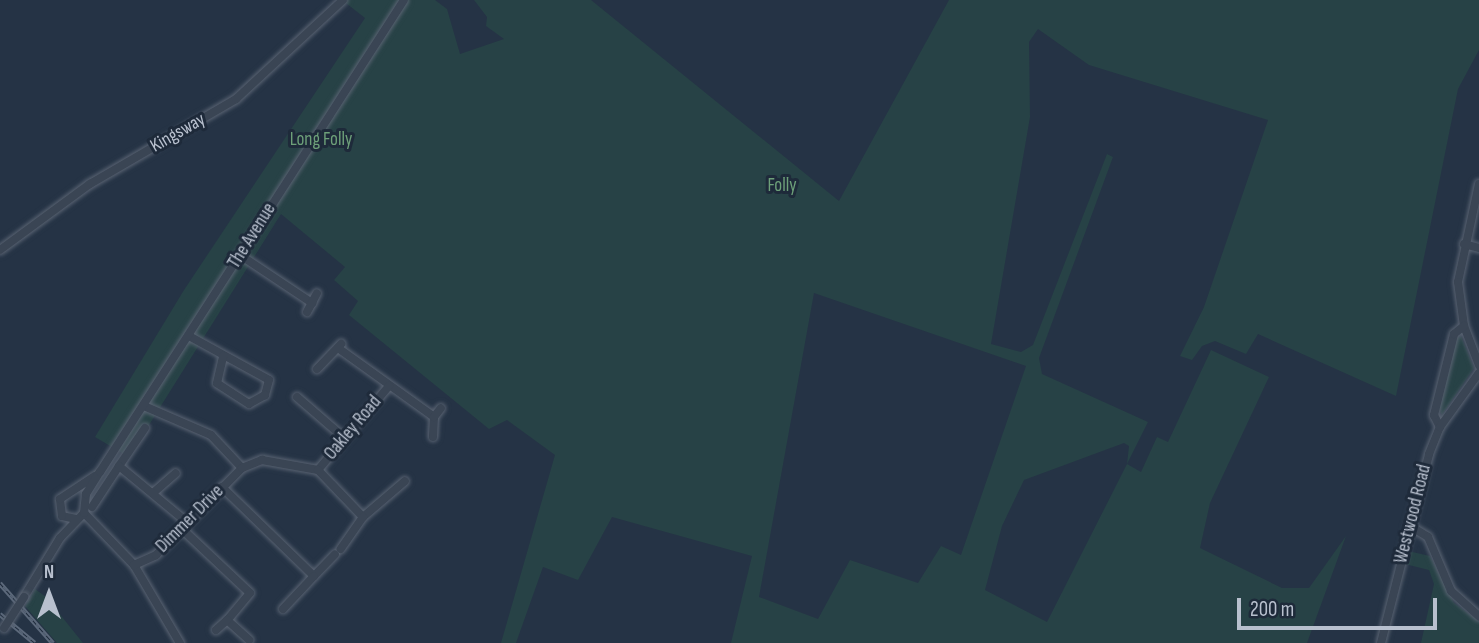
<!DOCTYPE html>
<style>
body{margin:0}
#map{position:relative;width:1479px;height:643px;overflow:hidden;background:#253345;font-family:"Sofia Sans Condensed",sans-serif}
div>[style]{position:absolute}
.green>*{inset:0;background:#274246}
.roads{filter:drop-shadow(0 0 2px #596372) drop-shadow(0 0 2px #596372)}
.minor>*{height:8px;margin:-4px;padding:0 4px;transform-origin:4px;border-radius:4px;background:#3a4554}
.rail>*{height:4.5px;margin-top:-2.25px;transform-origin:0;background:repeating-linear-gradient(90deg,#1e2a3a 0 5px,#5c697b 0 10px);box-sizing:border-box;border-block:2px solid #5c697b}
.bridges{filter:drop-shadow(0 0 2px #596372) drop-shadow(0 0 2px #596372)}
.minor-bridge>*{height:8px;margin:-4px;padding:0 4px;transform-origin:4px;border-radius:4px;background:#3a4554}
span{translate:-50% -50%;white-space:nowrap;text-align:center;line-height:1.15;-webkit-text-stroke:6px #1e2a3a;paint-order:stroke}
.street-label{font-size:19px;color:#b8c0ce}
.park-label{font-size:19px;color:#6da079}
.north{position:absolute;left:14px;top:559px;width:70px;height:70px;-webkit-text-stroke:5px #1e2a3a;paint-order:stroke;rotate:0deg;font-size:19px;font-weight:700;line-height:28px;text-align:center;color:#b8c0ce}
.north::after{content:'';display:block;margin:auto;width:24px;height:32px;background:#b8c0ce;clip-path:polygon(50% 0,100% 100%,50% 72%,0 100%)}
.scale{position:absolute;left:1237px;top:598px;width:200px;height:32px;box-sizing:border-box;border:4px solid #b8c0ce;border-top:0;padding-left:9px;font-size:21px;line-height:24px;white-space:nowrap;color:#b8c0ce;-webkit-text-stroke:5px #1e2a3a;paint-order:stroke}
</style>
<div id="map">
<div class="green">
<i style="clip-path:polygon(evenodd,342px 0,435px 0,447px 9px,460px 54px,504px 39px,486px 26px,487px 17px,474px 0,591px 0,839px 201px,949px 0,1479px 0,1479px 50px,1458px 89px,1396px 396px,1258px 334px,1246px 354px,1215px 341px,1202px 346px,1192px 360px,1180px 356px,1204px 307px,1268px 120px,1089px 65px,1038px 29px,1029px 42px,1030px 117px,991px 344px,1021px 352px,1033px 345px,1107px 154px,1113px 157px,1039px 358px,1042px 374px,1148px 422px,1127px 464px,1141px 472px,1157px 437px,1168px 442px,1211px 350px,1269px 377px,1210px 503px,1200px 548px,1282px 588px,1309px 588px,1346px 536px,1307px 643px,731px 643px,752px 556px,612px 517px,578px 580px,543px 567px,516px 643px,501px 643px,555px 455px,507px 420px,489px 429px,349px 315px,358px 301px,334px 280px,345px 267px,281px 214px,129px 457px,95px 437px,184px 290px,365px 18px,342px 0,814px 293px,1026px 366px,961px 555px,941px 546px,918px 583px,850px 560px,818px 619px,759px 597px,814px 293px,342px 0,1124px 443px,1129px 446px,1127px 464px,1047px 622px,985px 590px,1002px 526px,1024px 480px,1124px 443px)"></i>
<i style="clip-path:polygon(1461px 336px,1474px 368px,1442px 415px,1438px 408px,1455px 338px)"></i>
<i style="clip-path:polygon(1408px 551px,1430px 556px,1454px 603px,1479px 621px,1479px 643px,1421px 643px,1434px 584px,1429px 570px,1405px 564px)"></i>
<i style="clip-path:polygon(35px 589px,46px 597px,83px 643px,57px 643px,25px 606px)"></i>
</div>
<div class="roads">
<div class="minor">
<i style="left:1479px;top:184px;width:100px;rotate:102.1deg"></i>
<i style="left:1458px;top:282px;width:44px;rotate:82.2deg"></i>
<i style="left:1464px;top:326px;width:42px;rotate:69deg"></i>
<i style="left:1464px;top:244px;width:16px;rotate:15deg"></i>
<i style="left:0;top:250px;width:112px;rotate:-36.3deg"></i>
<i style="left:90px;top:184px;width:169px;rotate:-30.2deg"></i>
<i style="left:236px;top:99px;width:146px;rotate:-42.8deg"></i>
<i style="left:240px;top:255px;width:87px;rotate:33.7deg"></i>
<i style="left:307px;top:312px;width:21px;rotate:-62deg"></i>
<i style="left:189px;top:336px;width:91px;rotate:28.8deg"></i>
<i style="left:269px;top:380px;width:16px;rotate:105deg"></i>
<i style="left:265px;top:395px;width:18px;rotate:151deg"></i>
<i style="left:249px;top:404px;width:38px;rotate:-147deg"></i>
<i style="left:217px;top:383px;width:28px;rotate:-77deg"></i>
<i style="left:338px;top:348px;width:118px;rotate:35.7deg"></i>
<i style="left:434px;top:417px;width:20px;rotate:93deg"></i>
<i style="left:317px;top:369px;width:35px;rotate:-46deg"></i>
<i style="left:297px;top:397px;width:60px;rotate:40.9deg"></i>
<i style="left:144px;top:406px;width:73px;rotate:23.4deg"></i>
<i style="left:211px;top:435px;width:45px;rotate:46.8deg"></i>
<i style="left:434px;top:417px;width:11px;rotate:-52deg"></i>
<i style="left:1440px;top:427px;width:13px;rotate:-117deg"></i>
<i style="left:1434px;top:415px;width:83px;rotate:-76.1deg"></i>
<i style="left:1454px;top:334px;width:13px;rotate:-39deg"></i>
<i style="left:119px;top:466px;width:46px;rotate:-55.6deg"></i>
<i style="left:318px;top:470px;width:110px;rotate:-49.8deg"></i>
<i style="left:222px;top:487px;width:128px;rotate:44.1deg"></i>
<i style="left:314px;top:576px;width:30px;rotate:-46deg"></i>
<i style="left:153px;top:493px;width:30px;rotate:-41deg"></i>
<i style="left:92px;top:507px;width:49px;rotate:-56.6deg"></i>
<i style="left:119px;top:466px;width:89px;rotate:39.6deg"></i>
<i style="left:84px;top:513px;width:72px;rotate:46.1deg"></i>
<i style="left:134px;top:565px;width:91px;rotate:59.5deg"></i>
<i style="left:363px;top:517px;width:55px;rotate:-40.6deg"></i>
<i style="left:76px;top:519px;width:14px;rotate:-168deg"></i>
<i style="left:62px;top:516px;width:17px;rotate:-97deg"></i>
<i style="left:60px;top:499px;width:42px;rotate:-33.3deg"></i>
<i style="left:1410px;top:526px;width:21px;rotate:31deg"></i>
<i style="left:1428px;top:537px;width:59px;rotate:66.9deg"></i>
<i style="left:1451px;top:591px;width:38px;rotate:42deg"></i>
<i style="left:182px;top:529px;width:93px;rotate:43.3deg"></i>
<i style="left:250px;top:593px;width:35px;rotate:130deg"></i>
<i style="left:227px;top:620px;width:30px;rotate:42deg"></i>
<i style="left:134px;top:565px;width:24px;rotate:-24deg"></i>
<i style="left:156px;top:555px;width:122px;rotate:-45.3deg"></i>
<i style="left:242px;top:468px;width:22px;rotate:-22deg"></i>
<i style="left:262px;top:460px;width:57px;rotate:10.1deg"></i>
<i style="left:318px;top:470px;width:65px;rotate:46.2deg"></i>
<i style="left:363px;top:517px;width:39px;rotate:125deg"></i>
<i style="left:24px;top:597px;width:69px;rotate:-58.6deg"></i>
<i style="left:60px;top:538px;width:35px;rotate:-46deg"></i>
<i style="left:84px;top:513px;width:19px;rotate:-84deg"></i>
<i style="left:86px;top:494px;width:26px;rotate:-58deg"></i>
<i style="left:100px;top:472px;width:561px;rotate:-57.22deg"></i>
<i style="left:283px;top:609px;width:45px;rotate:-46.8deg"></i>
<i style="left:216px;top:630px;width:15px;rotate:-42deg"></i>
<i style="left:1381px;top:643px;width:195px;rotate:-75.7deg"></i>
<i style="left:1429px;top:454px;width:29px;rotate:-68deg"></i>
<i style="left:1440px;top:427px;width:67px;rotate:-54.2deg"></i>
</div>
</div>
<div class="rail">
<i style="left:0;top:583px;width:80px;rotate:48.5deg"></i>
<i style="left:0;top:614px;width:45px;rotate:39.6deg"></i>
</div>
<div class="bridges">
<div class="minor-bridge">
<i style="left:4px;top:628px;width:37px;rotate:-57deg"></i>
</div>
</div>
<div class="street-label">
<span style="left:178px;top:133px;rotate:-30deg">Kingsway</span>
<span style="left:252px;top:236px;rotate:-58deg">The Avenue</span>
<span style="left:353px;top:428px;rotate:-50deg">Oakley Road</span>
<span style="left:1413px;top:514px;rotate:-76deg">Westwood Road</span>
<span style="left:190px;top:519px;rotate:-45deg">Dimmer Drive</span>
</div>
<div class="park-label">
<span style="left:321px;top:140px">Long Folly</span>
<span style="left:782px;top:186px">Folly</span>
</div>
<div class="north">N</div>
<div class="scale">200 m</div>
</div>
